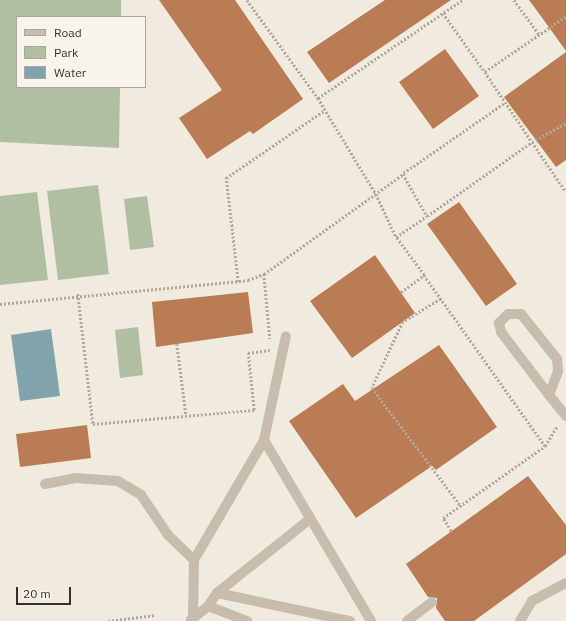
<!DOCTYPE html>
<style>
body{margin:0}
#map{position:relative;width:566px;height:621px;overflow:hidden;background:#f1ebdf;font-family:"IBM Plex Sans",sans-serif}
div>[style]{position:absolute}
.green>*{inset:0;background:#b0bea1}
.water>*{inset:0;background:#81a3ab}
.building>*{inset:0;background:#ba7c54}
.path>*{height:2.5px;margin-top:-1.25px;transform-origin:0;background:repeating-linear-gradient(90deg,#b3a797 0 2px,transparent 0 4px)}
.minor>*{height:10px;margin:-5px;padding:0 5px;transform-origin:5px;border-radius:5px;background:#c8bdac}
span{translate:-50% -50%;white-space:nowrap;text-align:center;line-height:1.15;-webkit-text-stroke:3.5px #f8f4ec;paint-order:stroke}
.legend{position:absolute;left:16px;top:16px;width:130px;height:72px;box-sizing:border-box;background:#f8f4ec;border:1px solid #aba69e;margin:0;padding:5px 7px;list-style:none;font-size:12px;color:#37302a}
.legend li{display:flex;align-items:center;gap:8px;height:20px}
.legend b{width:20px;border:1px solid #aba69e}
.scale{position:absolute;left:16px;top:587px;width:55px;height:18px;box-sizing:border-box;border:2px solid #37302a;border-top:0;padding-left:5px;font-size:12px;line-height:14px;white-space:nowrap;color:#37302a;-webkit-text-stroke:3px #f8f4ec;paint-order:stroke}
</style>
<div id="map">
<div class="green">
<i style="clip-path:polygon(0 0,121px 0,121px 17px,17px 17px,17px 87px,120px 87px,119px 148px,0 142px)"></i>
<i style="clip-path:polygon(98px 185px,109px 274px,58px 280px,47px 191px)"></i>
<i style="clip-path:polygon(37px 192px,48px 280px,0 285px,0 196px)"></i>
<i style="clip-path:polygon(147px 196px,154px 247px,130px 250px,124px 199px)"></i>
<i style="clip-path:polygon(138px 327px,143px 375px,120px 378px,115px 330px)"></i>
</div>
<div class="water">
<i style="clip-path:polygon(51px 329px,60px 396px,20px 401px,11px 335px)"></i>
</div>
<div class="building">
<i style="clip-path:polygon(159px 0,235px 0,303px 99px,253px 134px,250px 131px,207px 159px,179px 118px,222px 90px)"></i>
<i style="clip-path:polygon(385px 0,451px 0,329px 83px,307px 52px)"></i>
<i style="clip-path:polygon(529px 0,566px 0,566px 51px,543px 19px)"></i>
<i style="clip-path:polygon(445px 49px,479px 96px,433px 129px,399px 82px)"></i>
<i style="clip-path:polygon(566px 52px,566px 160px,556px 167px,504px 97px)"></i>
<i style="clip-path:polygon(459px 202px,517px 284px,486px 306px,427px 224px)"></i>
<i style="clip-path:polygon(375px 255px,415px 313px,352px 358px,310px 301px)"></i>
<i style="clip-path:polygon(248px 292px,253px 333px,156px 347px,152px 302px)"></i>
<i style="clip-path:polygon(439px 345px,497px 427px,436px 470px,432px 466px,356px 518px,289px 421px,343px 384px,355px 401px)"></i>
<i style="clip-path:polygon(87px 425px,91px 458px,20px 467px,16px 434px)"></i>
<i style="clip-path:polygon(528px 476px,566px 525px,566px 554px,474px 621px,445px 621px,436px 608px,437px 598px,428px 597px,406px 564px)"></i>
</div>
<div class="path">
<i style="left:247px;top:0;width:121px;rotate:54.1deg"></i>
<i style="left:318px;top:98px;width:112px;rotate:58.9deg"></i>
<i style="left:376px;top:194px;width:47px;rotate:65.1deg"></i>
<i style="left:514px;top:0;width:42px;rotate:53.7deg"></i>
<i style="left:443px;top:13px;width:72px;rotate:54.6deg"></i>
<i style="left:566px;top:17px;width:98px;rotate:145.8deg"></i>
<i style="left:485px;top:72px;width:84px;rotate:56.1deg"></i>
<i style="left:532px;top:142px;width:39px;rotate:-29deg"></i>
<i style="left:318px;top:98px;width:174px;rotate:-34.2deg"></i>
<i style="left:504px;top:104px;width:123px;rotate:145.3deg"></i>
<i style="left:403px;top:174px;width:48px;rotate:60.3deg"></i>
<i style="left:427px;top:216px;width:128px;rotate:-35.2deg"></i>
<i style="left:532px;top:142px;width:60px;rotate:55.8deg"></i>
<i style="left:264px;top:274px;width:65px;rotate:84.7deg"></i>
<i style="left:424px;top:275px;width:47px;rotate:-126.4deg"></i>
<i style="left:396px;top:237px;width:37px;rotate:-34deg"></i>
<i style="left:238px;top:282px;width:105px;rotate:-96.6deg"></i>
<i style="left:226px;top:178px;width:120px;rotate:-34.5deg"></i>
<i style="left:401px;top:292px;width:29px;rotate:-36deg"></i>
<i style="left:424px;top:275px;width:209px;rotate:54.7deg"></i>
<i style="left:78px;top:294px;width:131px;rotate:83.4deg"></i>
<i style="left:93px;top:424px;width:162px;rotate:-5deg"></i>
<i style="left:254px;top:410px;width:57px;rotate:-96deg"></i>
<i style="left:248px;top:353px;width:22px;rotate:-8deg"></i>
<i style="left:441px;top:299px;width:44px;rotate:148.8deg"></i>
<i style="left:403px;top:322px;width:73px;rotate:115.2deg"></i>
<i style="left:372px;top:388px;width:148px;rotate:53deg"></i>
<i style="left:0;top:304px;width:249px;rotate:-5.5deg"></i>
<i style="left:248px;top:280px;width:17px;rotate:-21deg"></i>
<i style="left:264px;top:274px;width:171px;rotate:-35.7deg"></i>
<i style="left:177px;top:344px;width:71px;rotate:82.7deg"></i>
<i style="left:451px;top:531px;width:15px;rotate:-122deg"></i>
<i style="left:443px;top:518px;width:125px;rotate:-35.2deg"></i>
<i style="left:545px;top:446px;width:23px;rotate:-59deg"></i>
<i style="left:108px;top:621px;width:48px;rotate:-7.1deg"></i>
</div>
<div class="minor">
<i style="left:549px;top:395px;width:26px;rotate:-69deg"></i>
<i style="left:558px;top:371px;width:12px;rotate:-95deg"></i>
<i style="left:557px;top:359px;width:58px;rotate:-128.7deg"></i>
<i style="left:521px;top:314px;width:13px;rotate:180deg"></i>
<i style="left:508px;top:314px;width:13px;rotate:135deg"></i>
<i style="left:499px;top:323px;width:9px;rotate:77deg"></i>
<i style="left:501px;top:332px;width:79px;rotate:52.7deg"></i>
<i style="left:549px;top:395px;width:27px;rotate:51deg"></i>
<i style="left:264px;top:440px;width:210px;rotate:59.4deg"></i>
<i style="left:45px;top:484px;width:31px;rotate:-11deg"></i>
<i style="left:75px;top:478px;width:43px;rotate:4deg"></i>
<i style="left:118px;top:481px;width:27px;rotate:31deg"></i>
<i style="left:141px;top:495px;width:48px;rotate:56deg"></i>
<i style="left:168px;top:535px;width:36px;rotate:44deg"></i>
<i style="left:194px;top:560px;width:59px;rotate:91deg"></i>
<i style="left:194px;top:560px;width:139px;rotate:-59.7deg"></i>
<i style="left:264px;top:440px;width:106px;rotate:-78.1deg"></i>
<i style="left:217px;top:593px;width:136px;rotate:11.9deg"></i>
<i style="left:208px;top:606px;width:16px;rotate:-55deg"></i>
<i style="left:217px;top:593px;width:119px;rotate:-38.5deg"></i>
<i style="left:191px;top:620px;width:22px;rotate:-39deg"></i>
<i style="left:208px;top:606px;width:42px;rotate:21deg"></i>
<i style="left:407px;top:621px;width:31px;rotate:-37deg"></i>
<i style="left:520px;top:621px;width:23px;rotate:-59deg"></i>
<i style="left:532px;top:601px;width:38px;rotate:-28deg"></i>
</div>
<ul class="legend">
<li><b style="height:5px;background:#c8bdac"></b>Road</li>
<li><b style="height:11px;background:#b0bea1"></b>Park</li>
<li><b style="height:11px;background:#81a3ab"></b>Water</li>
</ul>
<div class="scale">20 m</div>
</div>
